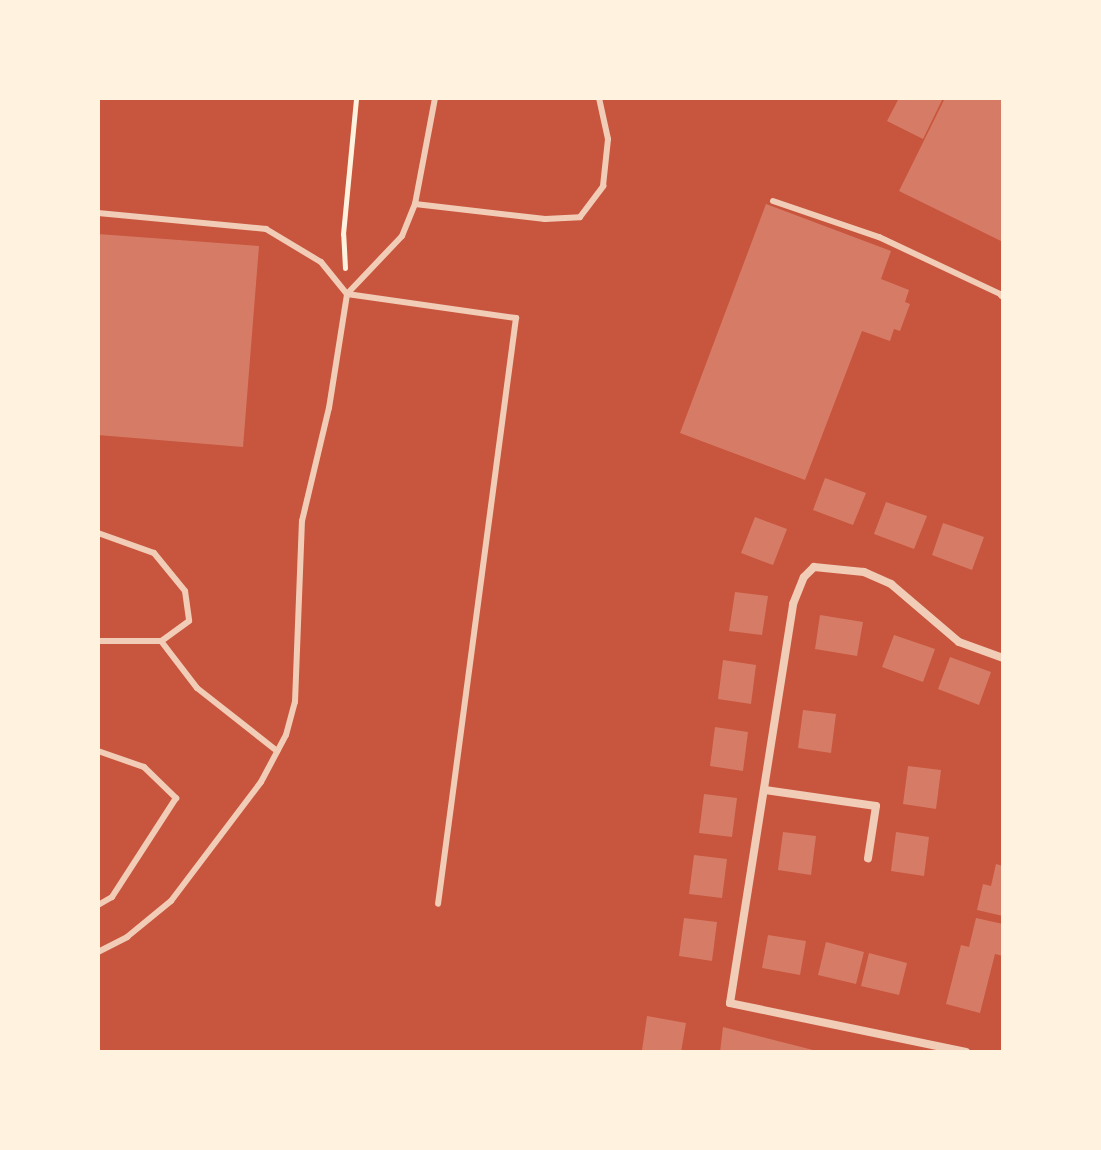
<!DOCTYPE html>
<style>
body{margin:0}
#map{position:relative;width:1101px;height:1150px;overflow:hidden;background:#c8553d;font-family:"Source Sans 3",sans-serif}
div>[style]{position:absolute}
.building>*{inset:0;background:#d67c66}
.path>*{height:5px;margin:-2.5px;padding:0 2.5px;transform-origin:2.5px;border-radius:2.5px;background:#fff3e0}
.service>*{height:6px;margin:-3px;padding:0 3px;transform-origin:3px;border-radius:3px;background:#f1ccb7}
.minor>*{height:8px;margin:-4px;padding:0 4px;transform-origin:4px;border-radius:4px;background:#f1ccb7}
span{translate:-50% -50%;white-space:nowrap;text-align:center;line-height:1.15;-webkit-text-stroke:8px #fff3e0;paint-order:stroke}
.frame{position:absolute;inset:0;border:100px solid #fff3e0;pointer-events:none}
</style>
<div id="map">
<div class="building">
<i style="clip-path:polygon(899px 98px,943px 98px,923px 139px,887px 121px)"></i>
<i style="clip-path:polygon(945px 98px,1003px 98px,1001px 241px,899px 191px)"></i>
<i style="clip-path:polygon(766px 204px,891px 251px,881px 279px,909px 290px,905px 302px,910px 304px,900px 331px,894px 329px,890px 341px,862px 331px,805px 480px,680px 433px)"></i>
<i style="clip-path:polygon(98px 234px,259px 246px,243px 447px,98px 435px)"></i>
<i style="clip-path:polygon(825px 478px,866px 493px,853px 525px,813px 510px)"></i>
<i style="clip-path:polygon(886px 502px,927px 516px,914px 549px,874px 534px)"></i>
<i style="clip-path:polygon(755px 517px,787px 529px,773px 565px,741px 553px)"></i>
<i style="clip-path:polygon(943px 523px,984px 537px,972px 570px,932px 555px)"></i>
<i style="clip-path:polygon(735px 592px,768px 596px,762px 635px,729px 631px)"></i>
<i style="clip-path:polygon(820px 615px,863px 622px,857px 656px,815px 649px)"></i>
<i style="clip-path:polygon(894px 635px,935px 649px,923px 682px,882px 667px)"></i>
<i style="clip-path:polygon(950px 657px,991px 672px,979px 705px,938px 689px)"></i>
<i style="clip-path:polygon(723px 660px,756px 665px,751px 704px,718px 699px)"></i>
<i style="clip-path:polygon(803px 710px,836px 714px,831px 753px,798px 748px)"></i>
<i style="clip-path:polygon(715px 727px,748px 732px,743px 771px,710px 766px)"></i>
<i style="clip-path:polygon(908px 766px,941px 770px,936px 809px,903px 804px)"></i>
<i style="clip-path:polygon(704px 794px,737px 798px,732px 837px,699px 833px)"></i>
<i style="clip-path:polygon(783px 832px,816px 836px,811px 875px,778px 870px)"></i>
<i style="clip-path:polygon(896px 832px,929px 837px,924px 876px,891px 871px)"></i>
<i style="clip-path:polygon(694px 855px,727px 859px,722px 898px,689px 894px)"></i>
<i style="clip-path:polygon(996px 864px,1003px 866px,1003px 916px,977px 910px,983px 884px,991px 886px)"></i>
<i style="clip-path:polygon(684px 918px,717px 922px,712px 961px,679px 956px)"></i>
<i style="clip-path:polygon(976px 918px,1003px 924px,1003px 956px,995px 954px,980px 1013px,946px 1004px,961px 945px,969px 947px)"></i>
<i style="clip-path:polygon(768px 935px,806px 941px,800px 975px,762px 968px)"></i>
<i style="clip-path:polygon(826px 942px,864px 952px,856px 984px,818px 975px)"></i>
<i style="clip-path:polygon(869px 953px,907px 963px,899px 995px,861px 986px)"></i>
<i style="clip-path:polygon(647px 1016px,686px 1023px,681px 1052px,642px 1050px)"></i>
<i style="clip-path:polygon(723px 1027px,817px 1051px,817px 1052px,720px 1052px)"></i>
</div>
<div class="path">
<i style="left:345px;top:268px;width:34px;rotate:-93deg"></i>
<i style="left:343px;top:234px;width:137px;rotate:-84.5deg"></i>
</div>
<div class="service">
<i style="left:773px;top:201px;width:112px;rotate:18.8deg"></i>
<i style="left:879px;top:237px;width:136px;rotate:25.2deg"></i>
<i style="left:415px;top:204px;width:131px;rotate:6.6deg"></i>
<i style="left:545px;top:219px;width:35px;rotate:-3deg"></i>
<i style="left:580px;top:217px;width:39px;rotate:-53deg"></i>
<i style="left:603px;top:186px;width:47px;rotate:-83.9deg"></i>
<i style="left:608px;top:139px;width:42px;rotate:-102.4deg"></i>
<i style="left:98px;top:213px;width:169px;rotate:5.4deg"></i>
<i style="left:266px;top:229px;width:64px;rotate:31deg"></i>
<i style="left:321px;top:262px;width:41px;rotate:50.9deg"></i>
<i style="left:347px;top:294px;width:171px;rotate:8.1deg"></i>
<i style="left:516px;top:318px;width:591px;rotate:97.58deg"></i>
<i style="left:98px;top:533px;width:59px;rotate:19.7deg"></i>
<i style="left:154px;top:553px;width:49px;rotate:50.8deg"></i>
<i style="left:185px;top:591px;width:30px;rotate:82deg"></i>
<i style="left:189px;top:621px;width:34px;rotate:144deg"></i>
<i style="left:161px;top:641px;width:63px;rotate:180deg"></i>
<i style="left:161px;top:641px;width:59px;rotate:52.5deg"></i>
<i style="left:197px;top:688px;width:102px;rotate:38.2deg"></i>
<i style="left:98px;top:751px;width:49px;rotate:19.2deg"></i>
<i style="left:144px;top:767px;width:45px;rotate:44.1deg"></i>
<i style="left:176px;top:798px;width:118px;rotate:122.9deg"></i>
<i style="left:112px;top:897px;width:16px;rotate:150deg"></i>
<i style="left:98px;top:952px;width:33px;rotate:-27deg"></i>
<i style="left:127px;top:937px;width:57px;rotate:-39.3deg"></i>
<i style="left:171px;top:901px;width:149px;rotate:-52.9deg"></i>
<i style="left:261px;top:782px;width:53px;rotate:-62deg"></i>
<i style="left:286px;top:735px;width:34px;rotate:-75deg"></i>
<i style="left:295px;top:702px;width:181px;rotate:-87.8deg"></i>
<i style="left:302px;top:521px;width:116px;rotate:-76.6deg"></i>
<i style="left:329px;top:408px;width:115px;rotate:-81deg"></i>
<i style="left:347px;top:294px;width:80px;rotate:-46.5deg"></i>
<i style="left:402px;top:236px;width:35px;rotate:-68deg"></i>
<i style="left:415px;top:204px;width:108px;rotate:-79.3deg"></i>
</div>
<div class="minor">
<i style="left:1002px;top:295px;width:1px;rotate:45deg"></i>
<i style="left:765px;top:790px;width:112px;rotate:8.2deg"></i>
<i style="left:876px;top:806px;width:53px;rotate:98.7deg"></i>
<i style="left:966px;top:1052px;width:241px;rotate:-168.3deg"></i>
<i style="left:730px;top:1003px;width:404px;rotate:-81deg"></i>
<i style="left:793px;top:604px;width:29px;rotate:-68deg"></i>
<i style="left:804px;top:577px;width:14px;rotate:-45deg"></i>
<i style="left:814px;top:567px;width:50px;rotate:5.7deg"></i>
<i style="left:864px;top:572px;width:30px;rotate:24deg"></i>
<i style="left:891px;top:584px;width:89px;rotate:40.5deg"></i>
<i style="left:959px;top:642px;width:47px;rotate:20deg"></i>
</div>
<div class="frame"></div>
</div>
